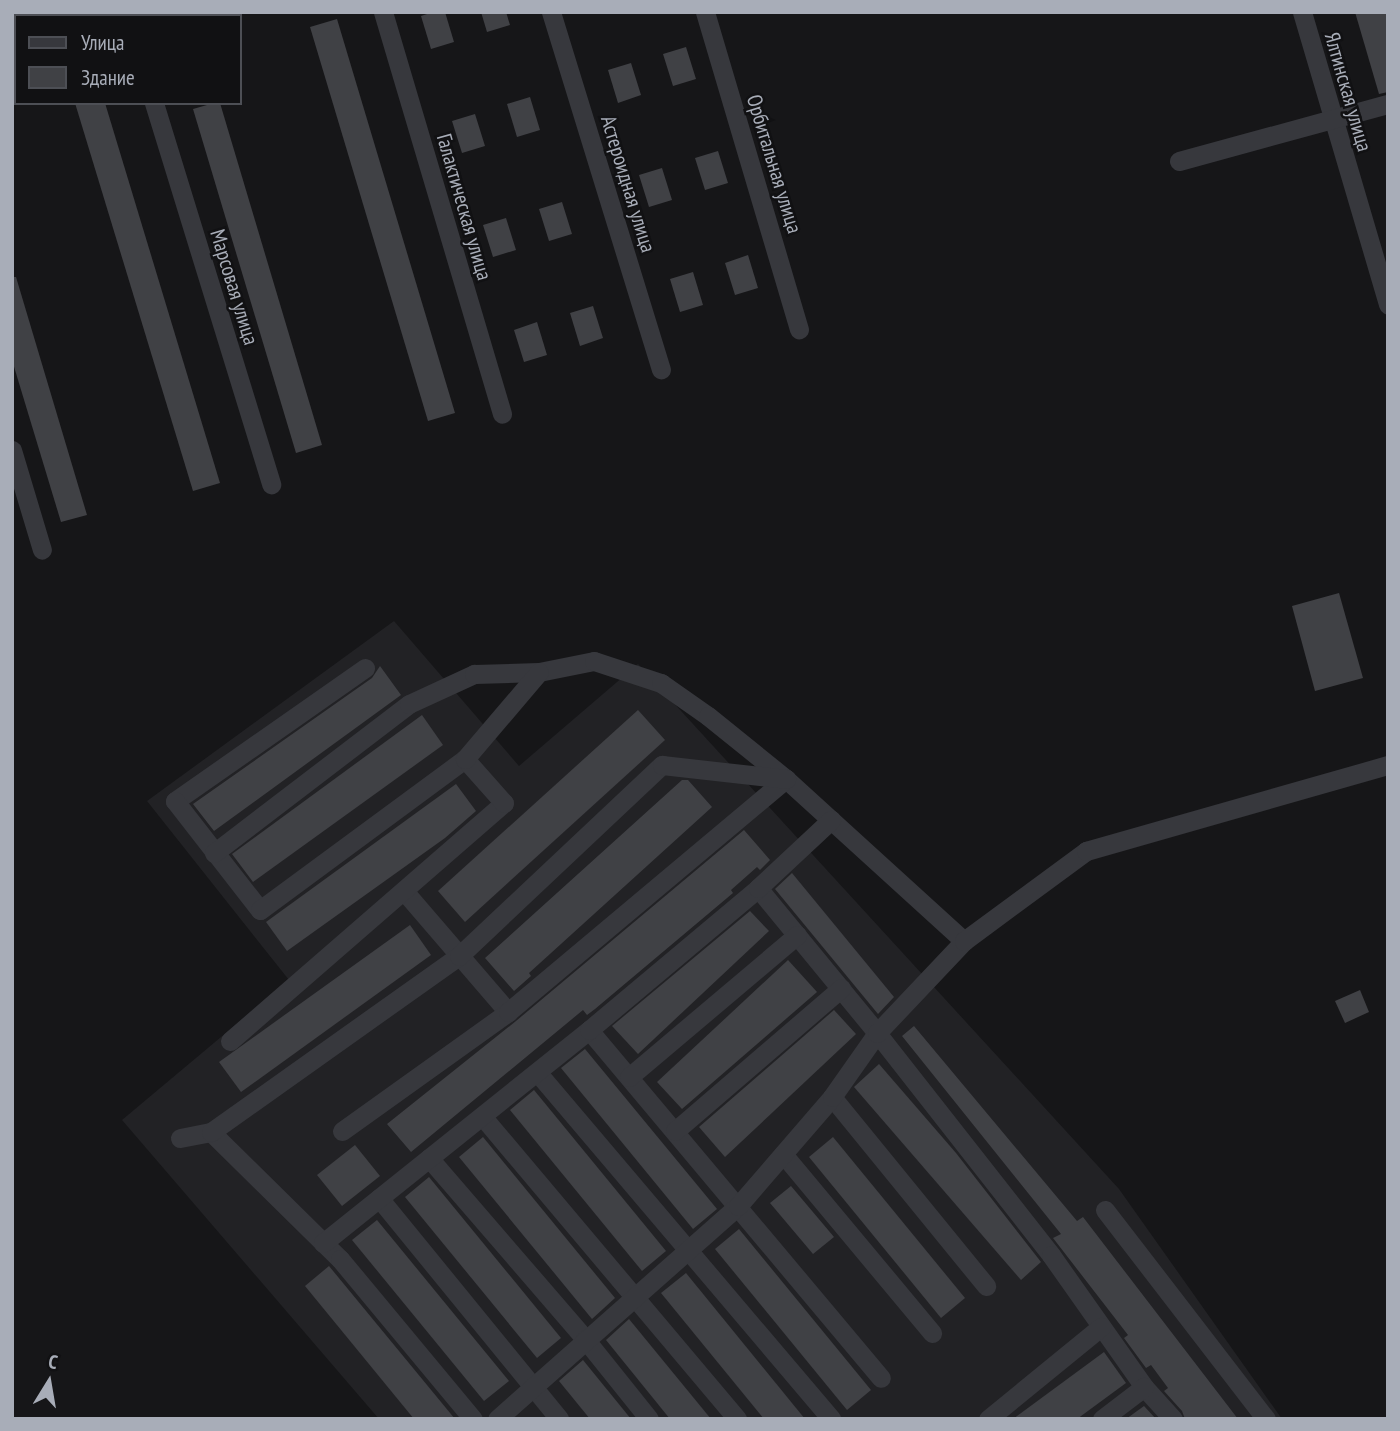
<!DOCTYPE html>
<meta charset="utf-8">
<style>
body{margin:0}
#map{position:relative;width:1400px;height:1431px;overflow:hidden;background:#161618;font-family:"PT Sans Narrow",sans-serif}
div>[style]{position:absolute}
.built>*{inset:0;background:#222225}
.building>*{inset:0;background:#404145}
.minor>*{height:19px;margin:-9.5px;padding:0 9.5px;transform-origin:9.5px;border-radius:9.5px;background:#37383d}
span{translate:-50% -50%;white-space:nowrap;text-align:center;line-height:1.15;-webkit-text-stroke:5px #111113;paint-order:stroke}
.street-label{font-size:21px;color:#a8adb8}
.frame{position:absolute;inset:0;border:14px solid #a8adb8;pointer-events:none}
.legend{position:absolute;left:14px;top:14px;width:228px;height:91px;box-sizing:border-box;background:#111113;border:2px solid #4d4f55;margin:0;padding:9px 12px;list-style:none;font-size:21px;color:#a8adb8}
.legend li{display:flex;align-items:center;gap:14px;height:35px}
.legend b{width:35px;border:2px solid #4d4f55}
.north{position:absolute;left:14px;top:1347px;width:70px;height:70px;-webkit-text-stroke:5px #111113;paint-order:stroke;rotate:11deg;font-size:19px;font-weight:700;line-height:28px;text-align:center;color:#a8adb8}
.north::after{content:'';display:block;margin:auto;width:24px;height:32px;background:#a8adb8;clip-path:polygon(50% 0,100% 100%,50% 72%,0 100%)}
</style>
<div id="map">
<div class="built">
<i style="clip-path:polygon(394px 621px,519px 766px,638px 664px,1119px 1189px,1282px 1419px,379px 1419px,122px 1120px,289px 980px,147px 801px)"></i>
</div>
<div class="building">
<i style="clip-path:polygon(433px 12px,445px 12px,454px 42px,431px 49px,421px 16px)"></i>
<i style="clip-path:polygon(481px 12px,506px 12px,510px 25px,487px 32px)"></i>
<i style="clip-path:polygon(1355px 12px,1388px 12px,1388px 92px,1379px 94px)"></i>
<i style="clip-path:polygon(337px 19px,455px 413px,428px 421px,310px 27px)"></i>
<i style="clip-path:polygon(686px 47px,696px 79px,673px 86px,663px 54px)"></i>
<i style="clip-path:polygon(631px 63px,641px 95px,618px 103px,608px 70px)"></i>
<i style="clip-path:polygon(530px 97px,540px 130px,517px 137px,507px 104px)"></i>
<i style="clip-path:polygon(75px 103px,105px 103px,220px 483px,193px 491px)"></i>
<i style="clip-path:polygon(214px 103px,220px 103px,322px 445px,296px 453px,193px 109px)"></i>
<i style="clip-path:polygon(475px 114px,485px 146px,462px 153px,452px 121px)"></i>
<i style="clip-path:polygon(718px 151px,728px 183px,705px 190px,695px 158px)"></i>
<i style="clip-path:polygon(662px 168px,672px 200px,649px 207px,639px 175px)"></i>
<i style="clip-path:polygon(562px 202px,572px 234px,549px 241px,539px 209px)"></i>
<i style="clip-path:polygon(506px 218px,516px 250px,493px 257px,483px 225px)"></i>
<i style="clip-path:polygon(748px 255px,758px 288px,735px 295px,725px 263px)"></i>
<i style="clip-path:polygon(693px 272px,703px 305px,680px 312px,670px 279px)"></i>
<i style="clip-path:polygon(12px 277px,16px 277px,87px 515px,61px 522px,12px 360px)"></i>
<i style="clip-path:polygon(593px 306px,603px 338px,580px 346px,570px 313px)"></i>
<i style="clip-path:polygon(537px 322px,547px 355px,524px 362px,514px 330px)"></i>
<i style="clip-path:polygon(1339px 593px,1363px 678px,1315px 691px,1292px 606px)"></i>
<i style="clip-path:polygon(380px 666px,401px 695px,214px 831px,193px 804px,372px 678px)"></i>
<i style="clip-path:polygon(638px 710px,665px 740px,465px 922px,438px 891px)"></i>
<i style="clip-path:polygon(422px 715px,443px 745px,253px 882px,232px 854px)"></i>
<i style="clip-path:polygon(682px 780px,688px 780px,712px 807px,529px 973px,531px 976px,514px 991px,485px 958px)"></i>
<i style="clip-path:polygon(456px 784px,476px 811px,445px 838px,287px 951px,266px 922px)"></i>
<i style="clip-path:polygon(744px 830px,770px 860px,760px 870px,757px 867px,731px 890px,733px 893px,595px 1009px,587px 1015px,583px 1010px,411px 1152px,387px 1124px,516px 1021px)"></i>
<i style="clip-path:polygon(792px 873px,894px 997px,878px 1014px,775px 889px)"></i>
<i style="clip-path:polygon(750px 911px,769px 931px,638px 1054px,612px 1026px)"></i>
<i style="clip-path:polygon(410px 925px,431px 955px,241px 1092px,219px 1062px)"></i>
<i style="clip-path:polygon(788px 960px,817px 992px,682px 1109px,657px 1082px)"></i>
<i style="clip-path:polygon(1360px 990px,1369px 1012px,1345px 1023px,1335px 1001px)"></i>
<i style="clip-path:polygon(834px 1010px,856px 1034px,725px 1157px,699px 1127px)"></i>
<i style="clip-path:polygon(914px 1026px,1077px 1221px,1083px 1217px,1238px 1419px,1185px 1419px,1182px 1411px,1164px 1391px,1168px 1388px,1151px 1365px,1146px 1368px,1124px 1338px,1128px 1335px,1053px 1238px,1061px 1234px,902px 1036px)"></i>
<i style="clip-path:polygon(585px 1049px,717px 1209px,693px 1229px,561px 1068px)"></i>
<i style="clip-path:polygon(879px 1064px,956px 1153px,1041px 1262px,1021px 1280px,854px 1087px)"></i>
<i style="clip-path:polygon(534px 1090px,666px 1251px,642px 1271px,510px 1110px)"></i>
<i style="clip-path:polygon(483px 1137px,615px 1298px,592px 1319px,459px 1157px)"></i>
<i style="clip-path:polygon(833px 1137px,965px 1298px,941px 1318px,809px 1157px)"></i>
<i style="clip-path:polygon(355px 1145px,380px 1176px,342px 1206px,317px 1175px)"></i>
<i style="clip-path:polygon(429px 1177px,561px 1338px,537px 1358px,405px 1197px)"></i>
<i style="clip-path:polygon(791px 1186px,834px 1237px,813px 1254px,770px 1203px)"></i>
<i style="clip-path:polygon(377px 1220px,509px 1381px,484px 1401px,352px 1240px)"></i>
<i style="clip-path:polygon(739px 1229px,871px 1390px,847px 1410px,715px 1249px)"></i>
<i style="clip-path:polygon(329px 1266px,455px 1419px,414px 1419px,305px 1286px)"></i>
<i style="clip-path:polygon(686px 1273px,805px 1419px,764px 1419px,661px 1293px)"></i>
<i style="clip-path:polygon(629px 1319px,711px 1419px,670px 1419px,606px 1340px)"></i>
<i style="clip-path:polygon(1104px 1352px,1126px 1383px,1077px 1419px,1013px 1419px)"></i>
<i style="clip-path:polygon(583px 1360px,631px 1419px,590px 1419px,559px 1381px)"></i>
<i style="clip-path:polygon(1144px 1406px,1156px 1419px,1126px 1419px)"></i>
</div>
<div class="minor">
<i style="left:126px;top:12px;width:4px;rotate:76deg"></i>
<i style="left:383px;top:12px;width:419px;rotate:73.5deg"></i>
<i style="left:551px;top:12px;width:374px;rotate:72.9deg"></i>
<i style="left:705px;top:12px;width:331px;rotate:73.5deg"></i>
<i style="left:1302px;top:12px;width:305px;rotate:73.6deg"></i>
<i style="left:12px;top:15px;width:11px;rotate:-15deg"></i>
<i style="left:154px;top:103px;width:399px;rotate:72.9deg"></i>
<i style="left:1179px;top:161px;width:217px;rotate:-15.3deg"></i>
<i style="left:12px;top:450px;width:104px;rotate:73.3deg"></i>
<i style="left:365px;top:668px;width:232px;rotate:145deg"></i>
<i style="left:175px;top:801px;width:138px;rotate:52.1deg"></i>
<i style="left:260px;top:910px;width:255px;rotate:-36.4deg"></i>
<i style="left:214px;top:853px;width:245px;rotate:-37.4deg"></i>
<i style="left:409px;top:704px;width:72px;rotate:-24.8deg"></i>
<i style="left:474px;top:674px;width:65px;rotate:-1.8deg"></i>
<i style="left:539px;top:672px;width:56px;rotate:-11.3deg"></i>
<i style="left:594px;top:661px;width:71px;rotate:18.2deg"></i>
<i style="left:661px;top:683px;width:57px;rotate:35.1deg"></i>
<i style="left:708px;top:716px;width:100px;rotate:38.9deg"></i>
<i style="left:786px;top:779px;width:241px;rotate:42.3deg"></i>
<i style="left:758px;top:888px;width:188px;rotate:50.6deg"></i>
<i style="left:877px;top:1033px;width:282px;rotate:51.9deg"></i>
<i style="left:1051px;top:1255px;width:161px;rotate:54.8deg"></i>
<i style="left:1144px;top:1387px;width:43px;rotate:47.8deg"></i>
<i style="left:404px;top:891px;width:160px;rotate:49.3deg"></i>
<i style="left:589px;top:1030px;width:454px;rotate:50deg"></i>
<i style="left:230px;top:1041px;width:363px;rotate:-41deg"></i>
<i style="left:504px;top:803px;width:59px;rotate:-131.6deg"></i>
<i style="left:465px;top:759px;width:114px;rotate:-49.6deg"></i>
<i style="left:537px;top:1072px;width:455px;rotate:49.7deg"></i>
<i style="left:629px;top:1077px;width:220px;rotate:-40.2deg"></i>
<i style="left:832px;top:1097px;width:244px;rotate:50.8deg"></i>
<i style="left:482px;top:1116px;width:396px;rotate:49.9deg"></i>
<i style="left:342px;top:1131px;width:204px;rotate:-35.6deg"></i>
<i style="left:508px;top:1012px;width:363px;rotate:-40deg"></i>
<i style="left:675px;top:1131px;width:219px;rotate:-40.7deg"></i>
<i style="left:211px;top:1132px;width:181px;rotate:44.6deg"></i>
<i style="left:340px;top:1259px;width:208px;rotate:50.3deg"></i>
<i style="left:180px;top:1138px;width:32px;rotate:-11deg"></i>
<i style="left:211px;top:1132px;width:304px;rotate:-35.4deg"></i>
<i style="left:459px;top:956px;width:279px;rotate:-43.3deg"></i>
<i style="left:662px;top:765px;width:125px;rotate:6.4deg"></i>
<i style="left:783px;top:1154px;width:233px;rotate:50.2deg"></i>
<i style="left:429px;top:1158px;width:239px;rotate:49.2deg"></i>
<i style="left:585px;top:1339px;width:102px;rotate:51.3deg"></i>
<i style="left:379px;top:1198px;width:285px;rotate:50.8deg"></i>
<i style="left:1105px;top:1210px;width:264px;rotate:52.4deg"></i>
<i style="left:323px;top:1243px;width:341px;rotate:-38.7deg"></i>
<i style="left:589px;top:1030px;width:221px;rotate:-40deg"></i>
<i style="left:758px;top:888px;width:100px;rotate:-43deg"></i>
<i style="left:497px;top:1419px;width:322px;rotate:-41.5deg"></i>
<i style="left:738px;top:1206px;width:144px;rotate:-49.2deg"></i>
<i style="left:832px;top:1097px;width:78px;rotate:-54.9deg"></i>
<i style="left:877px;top:1033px;width:127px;rotate:-46.6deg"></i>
<i style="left:964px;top:941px;width:152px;rotate:-36.4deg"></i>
<i style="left:1086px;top:851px;width:314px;rotate:-15.9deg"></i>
<i style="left:988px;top:1419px;width:146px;rotate:-39.2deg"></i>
<i style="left:1102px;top:1419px;width:53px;rotate:-37.3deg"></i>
</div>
<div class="street-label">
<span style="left:1348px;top:92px;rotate:74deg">Ялтинская улица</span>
<span style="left:774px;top:164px;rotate:73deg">Орбитальная улица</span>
<span style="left:628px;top:184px;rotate:73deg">Астероидная улица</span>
<span style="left:464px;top:207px;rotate:74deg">Галактическая улица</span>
<span style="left:234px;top:287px;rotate:73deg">Марсовая улица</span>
</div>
<div class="frame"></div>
<ul class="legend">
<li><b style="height:9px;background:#37383d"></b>Улица</li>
<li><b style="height:19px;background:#404145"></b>Здание</li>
</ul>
<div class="north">С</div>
</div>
